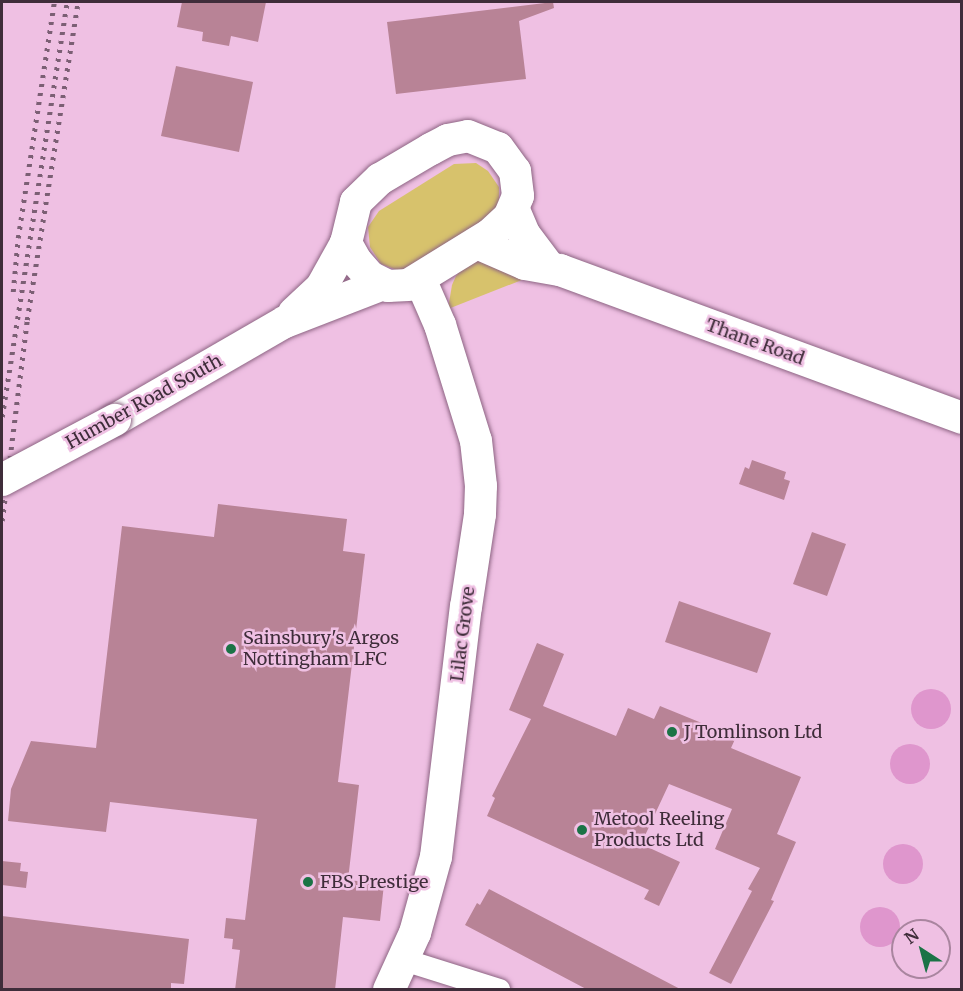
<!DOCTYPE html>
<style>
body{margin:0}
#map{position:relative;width:963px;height:991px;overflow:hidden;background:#efc0e3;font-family:Merriweather,serif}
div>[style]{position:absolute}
.green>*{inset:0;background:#d7c26c}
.water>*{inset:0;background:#df96cd}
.round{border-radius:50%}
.building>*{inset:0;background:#b88396}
.roads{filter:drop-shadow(0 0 2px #8d6483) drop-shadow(0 0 2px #8d6483)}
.street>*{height:22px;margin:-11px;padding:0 11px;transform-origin:11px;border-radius:11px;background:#fff}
.secondary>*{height:32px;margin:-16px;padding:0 16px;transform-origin:16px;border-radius:16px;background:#fff}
.rail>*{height:4.5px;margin-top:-2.25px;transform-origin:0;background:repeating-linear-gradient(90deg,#7b5f74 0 3px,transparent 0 9px)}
.bridges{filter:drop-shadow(0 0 2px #8d6483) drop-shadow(0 0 2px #8d6483)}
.secondary-bridge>*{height:32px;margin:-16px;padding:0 16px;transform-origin:16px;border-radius:16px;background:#fff}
.dots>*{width:16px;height:16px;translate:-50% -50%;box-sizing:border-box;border:3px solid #efc0e3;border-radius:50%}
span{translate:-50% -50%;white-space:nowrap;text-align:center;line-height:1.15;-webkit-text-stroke:5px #efc0e3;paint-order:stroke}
.street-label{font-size:18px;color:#3f2d3a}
.poi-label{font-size:18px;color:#3f2d3a}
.left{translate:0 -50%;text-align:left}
.frame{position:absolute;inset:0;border:3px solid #3f2d3a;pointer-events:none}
.north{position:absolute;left:891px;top:919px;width:60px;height:60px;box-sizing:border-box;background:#efc0e3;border:2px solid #a9859f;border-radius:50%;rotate:324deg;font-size:16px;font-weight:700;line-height:24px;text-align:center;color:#3f2d3a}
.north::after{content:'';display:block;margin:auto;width:21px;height:27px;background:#1b7346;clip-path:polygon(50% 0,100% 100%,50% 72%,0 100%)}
</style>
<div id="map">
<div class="green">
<i style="clip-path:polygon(476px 163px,488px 171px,499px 187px,499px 203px,491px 220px,415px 269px,397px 270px,381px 264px,370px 247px,368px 227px,379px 211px,454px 164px)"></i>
<i style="clip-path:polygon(480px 259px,537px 274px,448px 309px,452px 285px,456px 276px,462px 269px)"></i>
</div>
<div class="water">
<i class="round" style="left:911px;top:689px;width:40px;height:40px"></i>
<i class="round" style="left:890px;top:744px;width:40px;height:40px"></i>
<i class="round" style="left:883px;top:844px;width:40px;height:40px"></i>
<i class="round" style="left:860px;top:907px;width:40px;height:40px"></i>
</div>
<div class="building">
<i style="clip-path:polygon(182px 2px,266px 2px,258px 42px,231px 36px,229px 46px,202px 41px,203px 32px,177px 27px)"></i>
<i style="clip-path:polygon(553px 2px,554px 8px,519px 21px,526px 79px,396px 94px,387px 22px)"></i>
<i style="clip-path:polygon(176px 66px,253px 82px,239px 152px,161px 136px)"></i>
<i style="clip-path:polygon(752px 460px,786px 472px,784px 479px,790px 481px,784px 500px,739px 484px,745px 467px,749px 469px)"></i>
<i style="clip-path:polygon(218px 504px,347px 519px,343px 551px,365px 554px,338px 782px,359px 785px,348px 880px,384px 884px,380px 921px,343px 917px,335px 990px,235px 990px,240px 950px,232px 949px,233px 939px,224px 938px,226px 918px,245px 920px,257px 819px,110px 802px,106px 832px,8px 821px,11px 789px,31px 741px,96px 748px,122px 526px,214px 537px)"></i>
<i style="clip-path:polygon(812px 532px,846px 544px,827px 596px,793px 584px)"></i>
<i style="clip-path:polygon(679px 601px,771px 633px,757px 673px,665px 642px)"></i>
<i style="clip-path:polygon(537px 643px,564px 654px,543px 706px,616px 736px,628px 708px,654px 719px,660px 706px,736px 737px,731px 748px,801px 777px,777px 834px,796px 842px,771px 900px,774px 901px,731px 984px,709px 973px,752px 891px,748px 889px,760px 868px,715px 849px,732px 809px,669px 784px,641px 844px,680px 862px,659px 906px,644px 899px,649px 890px,487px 816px,495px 798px,492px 796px,531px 719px,509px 710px)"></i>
<i style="clip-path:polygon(2px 861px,21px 863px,20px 871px,28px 872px,26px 888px,2px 885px)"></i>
<i style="clip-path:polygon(489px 889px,682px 990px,588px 990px,465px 925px,477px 903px,480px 905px)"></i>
<i style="clip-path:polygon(2px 916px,189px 939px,184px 984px,171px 983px,171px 990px,2px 990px)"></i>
</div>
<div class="roads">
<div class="street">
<i style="left:404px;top:960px;width:100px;rotate:17.5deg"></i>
</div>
<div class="secondary">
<i style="left:468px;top:136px;width:32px;rotate:22deg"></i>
<i style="left:498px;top:148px;width:29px;rotate:54deg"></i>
<i style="left:515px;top:171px;width:25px;rotate:83deg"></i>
<i style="left:518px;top:196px;width:23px;rotate:113deg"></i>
<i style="left:509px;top:217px;width:25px;rotate:137deg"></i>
<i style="left:491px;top:234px;width:97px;rotate:148.4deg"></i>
<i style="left:408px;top:285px;width:20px;rotate:177deg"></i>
<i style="left:388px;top:286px;width:20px;rotate:-153deg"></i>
<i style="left:370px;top:277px;width:21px;rotate:-131deg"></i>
<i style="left:356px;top:261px;width:21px;rotate:-119deg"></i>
<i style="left:346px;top:243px;width:42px;rotate:-76.3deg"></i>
<i style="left:356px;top:202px;width:33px;rotate:-44deg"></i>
<i style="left:380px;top:179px;width:59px;rotate:-30.5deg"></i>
<i style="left:431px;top:149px;width:19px;rotate:-28deg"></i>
<i style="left:448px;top:140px;width:20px;rotate:-11deg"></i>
<i style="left:514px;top:210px;width:26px;rotate:67deg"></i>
<i style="left:524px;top:234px;width:40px;rotate:53deg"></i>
<i style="left:477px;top:243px;width:52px;rotate:23.6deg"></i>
<i style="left:525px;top:264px;width:36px;rotate:10deg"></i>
<i style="left:560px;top:270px;width:428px;rotate:20.2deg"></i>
<i style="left:294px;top:313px;width:37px;rotate:-43deg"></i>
<i style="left:321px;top:288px;width:51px;rotate:-60.9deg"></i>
<i style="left:115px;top:420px;width:196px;rotate:-30deg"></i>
<i style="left:285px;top:322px;width:105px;rotate:-21.2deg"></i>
<i style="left:389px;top:990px;width:63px;rotate:-65.5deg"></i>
<i style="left:415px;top:933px;width:79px;rotate:-74.6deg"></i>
<i style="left:436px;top:857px;width:252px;rotate:-83.2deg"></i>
<i style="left:466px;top:607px;width:94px;rotate:-81.4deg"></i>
<i style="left:480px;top:514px;width:28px;rotate:-88deg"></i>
<i style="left:481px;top:486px;width:45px;rotate:-96.3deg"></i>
<i style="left:476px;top:441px;width:121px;rotate:-107.2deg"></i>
<i style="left:440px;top:325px;width:50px;rotate:-113.5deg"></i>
</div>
</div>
<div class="rail">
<i style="left:13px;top:292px;width:54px;rotate:-84.7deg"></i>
<i style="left:18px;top:238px;width:239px;rotate:-81.3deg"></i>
<i style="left:2px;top:417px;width:420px;rotate:-81.1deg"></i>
<i style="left:2px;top:521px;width:203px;rotate:-82.9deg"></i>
<i style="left:27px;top:320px;width:322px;rotate:-80.9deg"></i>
</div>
<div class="bridges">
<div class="secondary-bridge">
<i style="left:2px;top:480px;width:128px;rotate:-28deg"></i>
</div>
</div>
<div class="dots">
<i style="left:231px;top:649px;background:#1b7346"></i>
<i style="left:672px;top:732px;background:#1b7346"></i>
<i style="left:582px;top:830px;background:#1b7346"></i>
<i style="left:308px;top:882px;background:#1b7346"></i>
</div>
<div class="street-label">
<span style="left:755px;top:342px;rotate:20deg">Thane Road</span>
<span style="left:144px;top:402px;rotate:-29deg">Humber Road South</span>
<span style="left:463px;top:634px;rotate:-83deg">Lilac Grove</span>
</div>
<div class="poi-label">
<span class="left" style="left:243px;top:649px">Sainsbury's Argos<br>Nottingham LFC</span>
<span class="left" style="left:684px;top:732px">J Tomlinson Ltd</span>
<span class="left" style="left:594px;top:830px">Metool Reeling<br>Products Ltd</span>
<span class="left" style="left:320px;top:882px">FBS Prestige</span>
</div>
<div class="frame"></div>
<div class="north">N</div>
</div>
